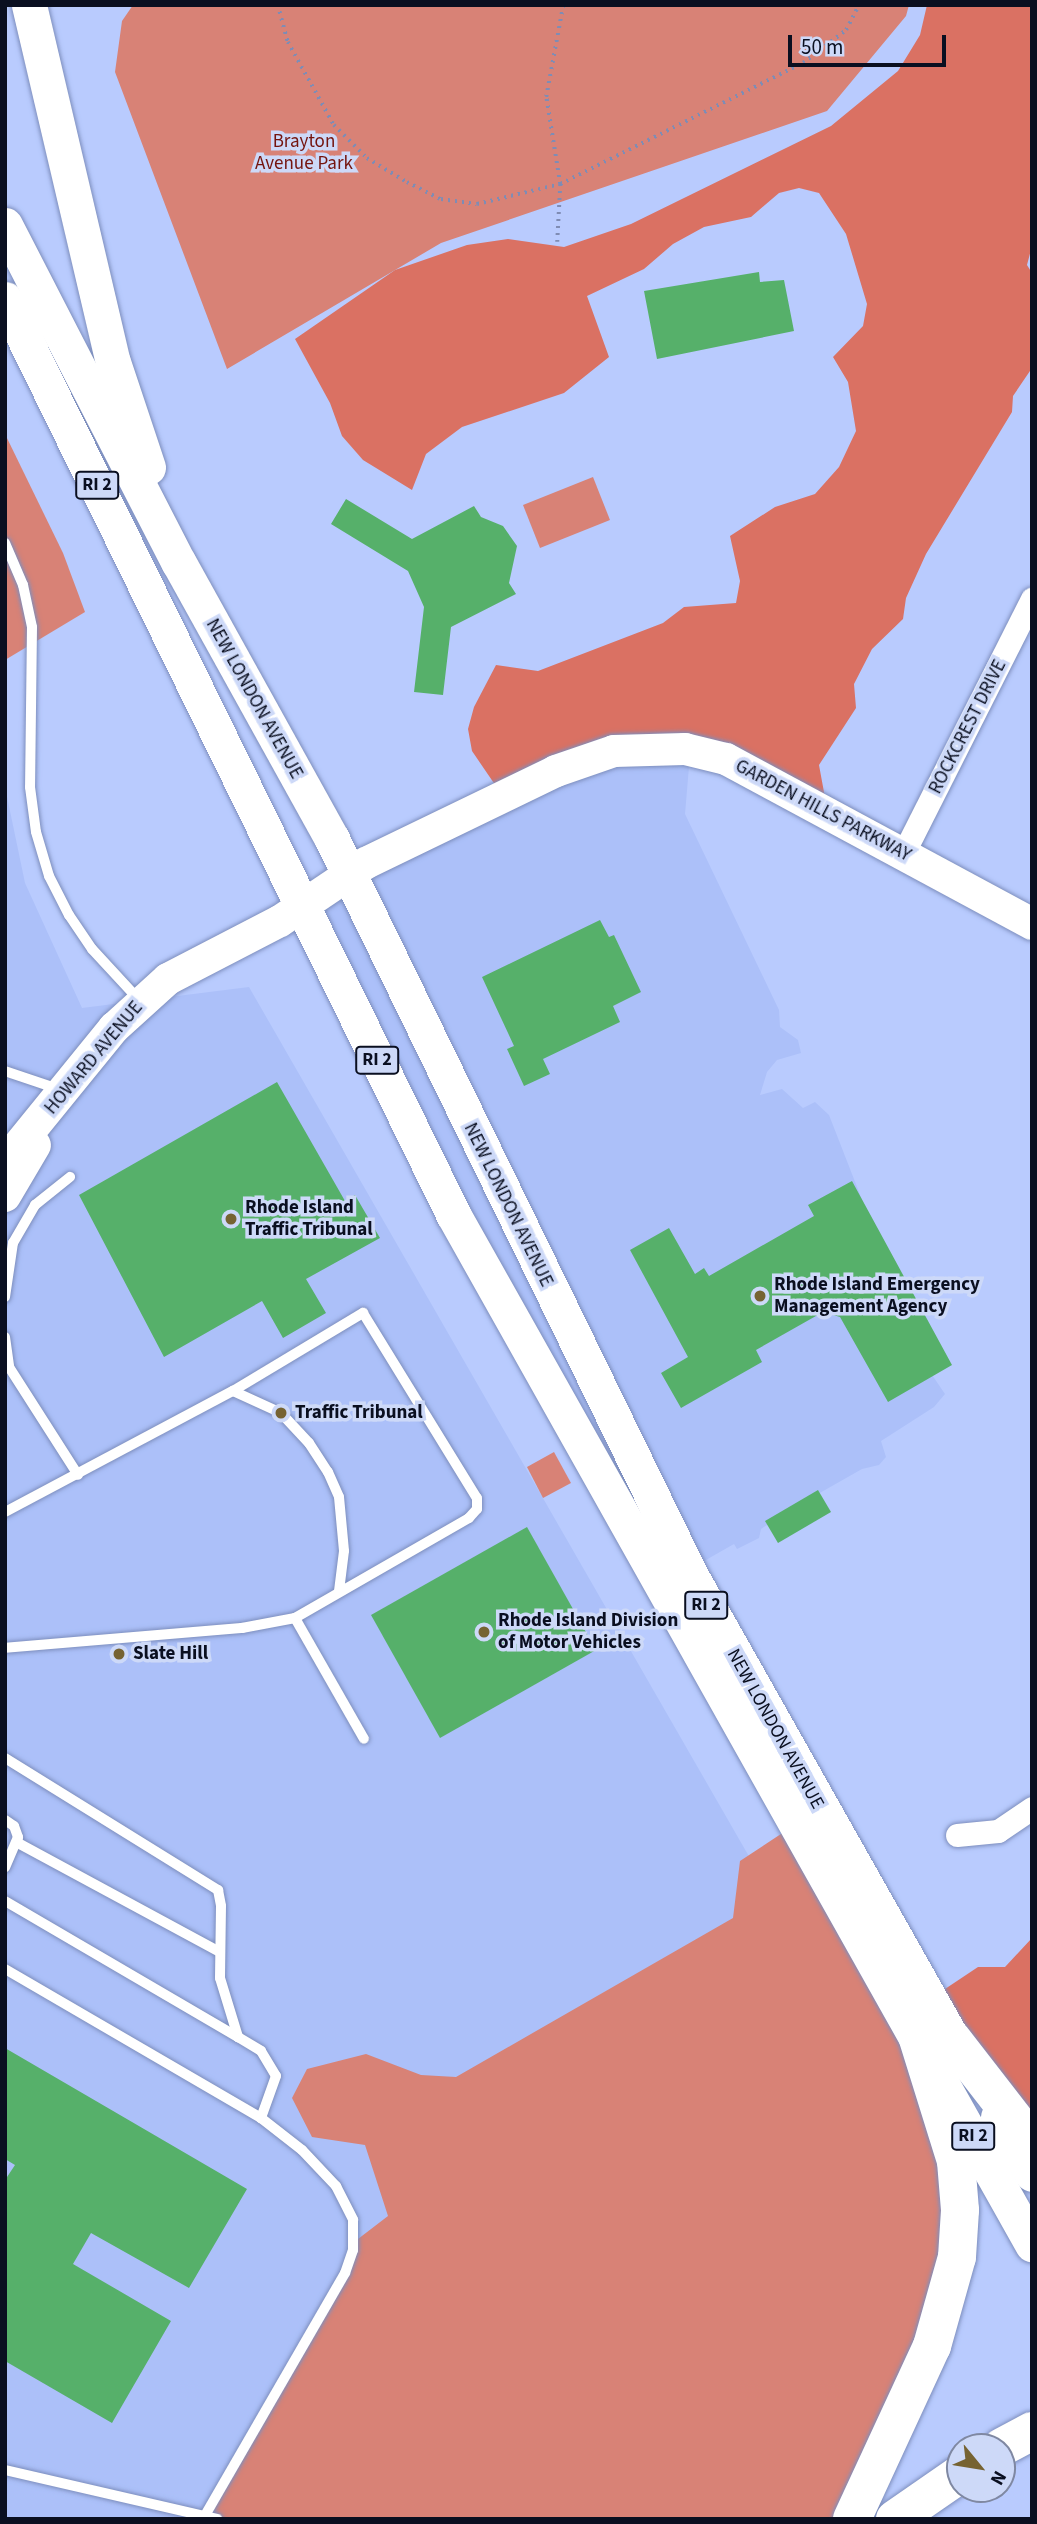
<!DOCTYPE html>
<style>
body{margin:0}
#map{position:relative;width:1037px;height:2524px;overflow:hidden;background:#b9cbfe;font-family:"Source Sans 3",sans-serif}
div>[style]{position:absolute}
.built>*{inset:0;background:#acc0f9}
.green>*{inset:0;background:#d88276}
.forest>*{inset:0;background:#da7163}
.building>*{inset:0;background:#56b06a}
.path>*{height:3.5px;margin-top:-1.75px;transform-origin:0;background:repeating-linear-gradient(90deg,#7f8cb4 0 2px,transparent 0 7px)}
.roads{filter:drop-shadow(0 0 2px #7d8ebd) drop-shadow(0 0 2px #7d8ebd)}
.lane>*{height:10px;margin:-5px;padding:0 5px;transform-origin:5px;border-radius:5px;background:#fff}
.street>*{height:23px;margin:-11.5px;padding:0 11.5px;transform-origin:11.5px;border-radius:11.5px;background:#fff}
.secondary>*{height:32px;margin:-16px;padding:0 16px;transform-origin:16px;border-radius:16px;background:#fff}
.primary>*{height:35px;margin:-17.5px;padding:0 17.5px;transform-origin:17.5px;border-radius:17.5px;background:#fff}
.highway>*{height:38px;margin:-19px;padding:0 19px;transform-origin:19px;border-radius:19px;background:#fff}
.dots>*{width:19px;height:19px;translate:-50% -50%;box-sizing:border-box;border:4px solid #cdd9f8;border-radius:50%}
span{translate:-50% -50%;white-space:nowrap;text-align:center;line-height:1.15;-webkit-text-stroke:7px #cdd9f8;paint-order:stroke}
.shield-label span{padding:2px 5px;background:#cdd9f8;border:2px solid;border-radius:5px;-webkit-text-stroke-width:0}
.shield-label{font-size:18px;color:#0a0f20;font-weight:700}
.park-label{font-size:19px;color:#74140e}
.street-label{font-size:19px;color:#0a0f20}
.poi-label{font-size:19px;color:#0a0f20;font-weight:700}
.left{translate:0 -50%;text-align:left}
.frame{position:absolute;inset:0;border:7px solid #0a0f20;pointer-events:none}
.north{position:absolute;left:946px;top:2433px;width:70px;height:70px;box-sizing:border-box;background:#cdd9f8;border:2px solid #7f88a2;border-radius:50%;rotate:120deg;font-size:19px;font-weight:700;line-height:28px;text-align:center;color:#0a0f20}
.north::after{content:'';display:block;margin:auto;width:24px;height:32px;background:#766332;clip-path:polygon(50% 0,100% 100%,50% 72%,0 100%)}
.scale{position:absolute;left:788px;top:35px;width:158px;height:32px;box-sizing:border-box;border:4px solid #0a0f20;border-top:0;padding-left:9px;font-size:21px;line-height:24px;white-space:nowrap;color:#0a0f20;-webkit-text-stroke:5px #cdd9f8;paint-order:stroke}
</style>
<div id="map">
<div class="built">
<i style="clip-path:polygon(690px 755px,685px 814px,779px 1010px,780px 1027px,798px 1040px,801px 1053px,777px 1060px,767px 1072px,760px 1095px,782px 1089px,803px 1108px,815px 1102px,829px 1115px,928px 1369px,945px 1394px,934px 1407px,881px 1441px,886px 1457px,879px 1465px,862px 1469px,788px 1511px,761px 1529px,759px 1538px,737px 1549px,734px 1544px,690px 1569px,664px 1593px,291px 893px,581px 757px)"></i>
<i style="clip-path:polygon(5px 787px,25px 883px,82px 1008px,249px 987px,854px 2039px,776px 2519px,5px 2519px)"></i>
</div>
<div class="green">
<i style="clip-path:polygon(133px 5px,909px 5px,906px 16px,827px 111px,441px 243px,227px 369px,115px 72px,122px 21px)"></i>
<i style="clip-path:polygon(5px 434px,63px 553px,85px 612px,5px 660px)"></i>
<i style="clip-path:polygon(593px 477px,610px 520px,540px 548px,523px 505px)"></i>
<i style="clip-path:polygon(554px 1452px,571px 1483px,543px 1498px,527px 1467px)"></i>
<i style="clip-path:polygon(790px 1828px,872px 1965px,944px 2135px,946px 2287px,841px 2519px,215px 2519px,211px 2514px,358px 2239px,388px 2216px,365px 2145px,312px 2137px,292px 2098px,307px 2069px,366px 2054px,421px 2075px,456px 2077px,733px 1918px,740px 1861px)"></i>
</div>
<div class="forest">
<i style="clip-path:polygon(927px 5px,1032px 5px,1032px 246px,1027px 265px,1032px 273px,1032px 368px,1013px 396px,1012px 412px,926px 554px,906px 598px,903px 619px,872px 649px,854px 684px,856px 708px,819px 765px,828px 814px,721px 759px,648px 751px,502px 795px,472px 751px,468px 729px,474px 707px,496px 665px,538px 671px,663px 623px,684px 607px,736px 603px,740px 581px,730px 536px,775px 507px,815px 494px,839px 467px,856px 431px,848px 382px,833px 357px,863px 326px,867px 304px,846px 234px,819px 193px,799px 188px,779px 193px,751px 217px,704px 227px,673px 244px,644px 269px,587px 296px,609px 357px,564px 393px,462px 427px,426px 454px,412px 490px,363px 460px,342px 436px,330px 403px,295px 339px,395px 270px,467px 245px,508px 239px,564px 247px,631px 224px,831px 126px,898px 71px,920px 35px)"></i>
<i style="clip-path:polygon(1032px 1938px,1032px 2144px,930px 1999px,978px 1967px,1005px 1967px)"></i>
</div>
<div class="building">
<i style="clip-path:polygon(759px 272px,760px 282px,784px 280px,794px 331px,657px 359px,644px 291px)"></i>
<i style="clip-path:polygon(346px 499px,412px 539px,474px 506px,481px 517px,503px 526px,517px 546px,509px 583px,516px 594px,451px 627px,443px 695px,414px 692px,424px 607px,408px 571px,331px 524px)"></i>
<i style="clip-path:polygon(600px 920px,609px 937px,614px 935px,641px 992px,613px 1006px,620px 1022px,543px 1059px,550px 1074px,524px 1086px,507px 1049px,514px 1046px,482px 977px)"></i>
<i style="clip-path:polygon(277px 1082px,345px 1201px,355px 1195px,380px 1238px,306px 1279px,326px 1313px,283px 1338px,262px 1301px,164px 1357px,79px 1195px)"></i>
<i style="clip-path:polygon(852px 1181px,952px 1365px,888px 1402px,840px 1317px,823px 1312px,756px 1350px,762px 1362px,681px 1408px,661px 1373px,688px 1357px,630px 1250px,669px 1228px,695px 1274px,704px 1268px,709px 1276px,814px 1216px,808px 1205px)"></i>
<i style="clip-path:polygon(818px 1490px,831px 1512px,778px 1543px,765px 1521px)"></i>
<i style="clip-path:polygon(527px 1527px,596px 1650px,440px 1738px,371px 1615px)"></i>
<i style="clip-path:polygon(5px 2048px,247px 2189px,189px 2288px,91px 2233px,73px 2264px,171px 2321px,112px 2423px,5px 2361px,5px 2180px,15px 2165px,5px 2159px)"></i>
</div>
<div class="path">
<i style="left:278px;top:5px;width:38px;rotate:75deg"></i>
<i style="left:288px;top:42px;width:95px;rotate:61deg"></i>
<i style="left:334px;top:125px;width:47px;rotate:45deg"></i>
<i style="left:367px;top:158px;width:47px;rotate:31deg"></i>
<i style="left:407px;top:182px;width:38px;rotate:27deg"></i>
<i style="left:441px;top:199px;width:36px;rotate:8deg"></i>
<i style="left:477px;top:204px;width:85px;rotate:-13.5deg"></i>
<i style="left:560px;top:184px;width:271px;rotate:-26.5deg"></i>
<i style="left:803px;top:63px;width:54px;rotate:-37.5deg"></i>
<i style="left:846px;top:30px;width:28px;rotate:-63deg"></i>
<i style="left:557px;top:242px;width:58px;rotate:-87deg"></i>
<i style="left:560px;top:184px;width:88px;rotate:-99.1deg"></i>
<i style="left:546px;top:97px;width:94px;rotate:-79.5deg"></i>
</div>
<div class="roads">
<div class="lane">
<i style="left:5px;top:543px;width:46px;rotate:66.8deg"></i>
<i style="left:23px;top:585px;width:43px;rotate:77.9deg"></i>
<i style="left:32px;top:627px;width:160px;rotate:90.7deg"></i>
<i style="left:30px;top:787px;width:45px;rotate:82.4deg"></i>
<i style="left:36px;top:832px;width:46px;rotate:73.5deg"></i>
<i style="left:49px;top:876px;width:44px;rotate:62.9deg"></i>
<i style="left:69px;top:915px;width:41px;rotate:55.9deg"></i>
<i style="left:92px;top:949px;width:71px;rotate:47.3deg"></i>
<i style="left:5px;top:1071px;width:59px;rotate:18.7deg"></i>
<i style="left:5px;top:1297px;width:55px;rotate:-81.6deg"></i>
<i style="left:13px;top:1243px;width:44px;rotate:-59.9deg"></i>
<i style="left:35px;top:1205px;width:45px;rotate:-38.7deg"></i>
<i style="left:5px;top:1337px;width:30px;rotate:82deg"></i>
<i style="left:9px;top:1367px;width:128px;rotate:57.4deg"></i>
<i style="left:233px;top:1391px;width:53px;rotate:24.6deg"></i>
<i style="left:281px;top:1413px;width:41px;rotate:47deg"></i>
<i style="left:309px;top:1443px;width:35px;rotate:57deg"></i>
<i style="left:328px;top:1472px;width:27px;rotate:66deg"></i>
<i style="left:339px;top:1497px;width:54px;rotate:84.7deg"></i>
<i style="left:344px;top:1551px;width:40px;rotate:97.1deg"></i>
<i style="left:5px;top:1512px;width:258px;rotate:-28deg"></i>
<i style="left:233px;top:1391px;width:152px;rotate:-31deg"></i>
<i style="left:363px;top:1313px;width:217px;rotate:58.4deg"></i>
<i style="left:477px;top:1498px;width:11px;rotate:90deg"></i>
<i style="left:477px;top:1509px;width:12px;rotate:132deg"></i>
<i style="left:469px;top:1518px;width:201px;rotate:150.1deg"></i>
<i style="left:295px;top:1618px;width:54px;rotate:169.3deg"></i>
<i style="left:242px;top:1628px;width:238px;rotate:175.2deg"></i>
<i style="left:295px;top:1618px;width:139px;rotate:60.3deg"></i>
<i style="left:5px;top:1758px;width:251px;rotate:31.8deg"></i>
<i style="left:218px;top:1890px;width:16px;rotate:79deg"></i>
<i style="left:221px;top:1906px;width:72px;rotate:90.8deg"></i>
<i style="left:220px;top:1978px;width:62px;rotate:73deg"></i>
<i style="left:238px;top:2037px;width:27px;rotate:31deg"></i>
<i style="left:261px;top:2051px;width:29px;rotate:59deg"></i>
<i style="left:276px;top:2076px;width:45px;rotate:109.7deg"></i>
<i style="left:261px;top:2118px;width:52px;rotate:38deg"></i>
<i style="left:302px;top:2150px;width:50px;rotate:46.6deg"></i>
<i style="left:336px;top:2186px;width:38px;rotate:63deg"></i>
<i style="left:353px;top:2220px;width:30px;rotate:90deg"></i>
<i style="left:353px;top:2250px;width:24px;rotate:109deg"></i>
<i style="left:345px;top:2273px;width:278px;rotate:120deg"></i>
<i style="left:5px;top:1820px;width:11px;rotate:34deg"></i>
<i style="left:14px;top:1826px;width:12px;rotate:70deg"></i>
<i style="left:18px;top:1837px;width:33px;rotate:113deg"></i>
<i style="left:18px;top:1843px;width:227px;rotate:28.4deg"></i>
<i style="left:5px;top:1901px;width:270px;rotate:30.3deg"></i>
<i style="left:5px;top:1969px;width:296px;rotate:30.2deg"></i>
<i style="left:5px;top:2470px;width:218px;rotate:13deg"></i>
</div>
<div class="street">
<i style="left:903px;top:854px;width:286px;rotate:-63.2deg"></i>
<i style="left:957px;top:1835px;width:41px;rotate:-5.6deg"></i>
<i style="left:998px;top:1831px;width:41px;rotate:-34.1deg"></i>
</div>
<div class="secondary">
<i style="left:5px;top:1162px;width:173px;rotate:-50.9deg"></i>
<i style="left:114px;top:1028px;width:73px;rotate:-42.2deg"></i>
<i style="left:168px;top:979px;width:126px;rotate:-27.4deg"></i>
<i style="left:280px;top:921px;width:104px;rotate:-34deg"></i>
<i style="left:366px;top:863px;width:211px;rotate:-25.8deg"></i>
<i style="left:556px;top:771px;width:61px;rotate:-19deg"></i>
<i style="left:614px;top:751px;width:71px;rotate:-1.6deg"></i>
<i style="left:685px;top:749px;width:42px;rotate:13.7deg"></i>
<i style="left:726px;top:759px;width:348px;rotate:28.3deg"></i>
<i style="left:5px;top:1196px;width:59px;rotate:-59.5deg"></i>
</div>
<div class="primary">
<i style="left:29px;top:5px;width:367px;rotate:76.8deg"></i>
<i style="left:113px;top:362px;width:111px;rotate:71.6deg"></i>
<i style="left:5px;top:225px;width:380px;rotate:62.8deg"></i>
<i style="left:179px;top:563px;width:316px;rotate:61deg"></i>
<i style="left:332px;top:839px;width:818px;rotate:64.03deg"></i>
<i style="left:690px;top:1574px;width:562px;rotate:60.56deg"></i>
<i style="left:5px;top:299px;width:1019px;rotate:63.91deg"></i>
<i style="left:453px;top:1214px;width:1182px;rotate:60.66deg"></i>
<i style="left:998px;top:2117px;width:66px;rotate:59.2deg"></i>
</div>
<div class="highway">
<i style="left:952px;top:2039px;width:130px;rotate:52.2deg"></i>
<i style="left:1002px;top:2447px;width:34px;rotate:-28deg"></i>
<i style="left:852px;top:2519px;width:191px;rotate:-65.2deg"></i>
<i style="left:932px;top:2346px;width:92px;rotate:-74.3deg"></i>
<i style="left:957px;top:2257px;width:47px;rotate:-86.3deg"></i>
<i style="left:960px;top:2210px;width:49px;rotate:-94.7deg"></i>
<i style="left:956px;top:2161px;width:138px;rotate:-107.3deg"></i>
<i style="left:895px;top:2519px;width:79px;rotate:-34.7deg"></i>
</div>
</div>
<div class="dots">
<i style="left:231px;top:1219px;background:#766332"></i>
<i style="left:760px;top:1296px;background:#766332"></i>
<i style="left:281px;top:1413px;background:#766332"></i>
<i style="left:484px;top:1632px;background:#766332"></i>
<i style="left:119px;top:1654px;background:#766332"></i>
</div>
<div class="shield-label">
<span style="left:97px;top:485px">RI 2</span>
<span style="left:377px;top:1060px">RI 2</span>
<span style="left:706px;top:1605px">RI 2</span>
<span style="left:973px;top:2136px">RI 2</span>
</div>
<div class="park-label">
<span style="left:304px;top:153px">Brayton<br>Avenue Park</span>
</div>
<div class="street-label">
<span style="left:254px;top:699px;rotate:61deg">NEW LONDON AVENUE</span>
<span style="left:968px;top:727px;rotate:-63deg">ROCKCREST DRIVE</span>
<span style="left:823px;top:811px;rotate:28deg">GARDEN HILLS PARKWAY</span>
<span style="left:94px;top:1058px;rotate:-50deg">HOWARD AVENUE</span>
<span style="left:508px;top:1205px;rotate:64deg">NEW LONDON AVENUE</span>
<span style="left:775px;top:1729px;rotate:61deg">NEW LONDON AVENUE</span>
</div>
<div class="poi-label">
<span class="left" style="left:245px;top:1219px">Rhode Island<br>Traffic Tribunal</span>
<span class="left" style="left:774px;top:1296px">Rhode Island Emergency<br>Management Agency</span>
<span class="left" style="left:295px;top:1413px">Traffic Tribunal</span>
<span class="left" style="left:498px;top:1632px">Rhode Island Division<br>of Motor Vehicles</span>
<span class="left" style="left:133px;top:1654px">Slate Hill</span>
</div>
<div class="frame"></div>
<div class="north">N</div>
<div class="scale">50 m</div>
</div>
